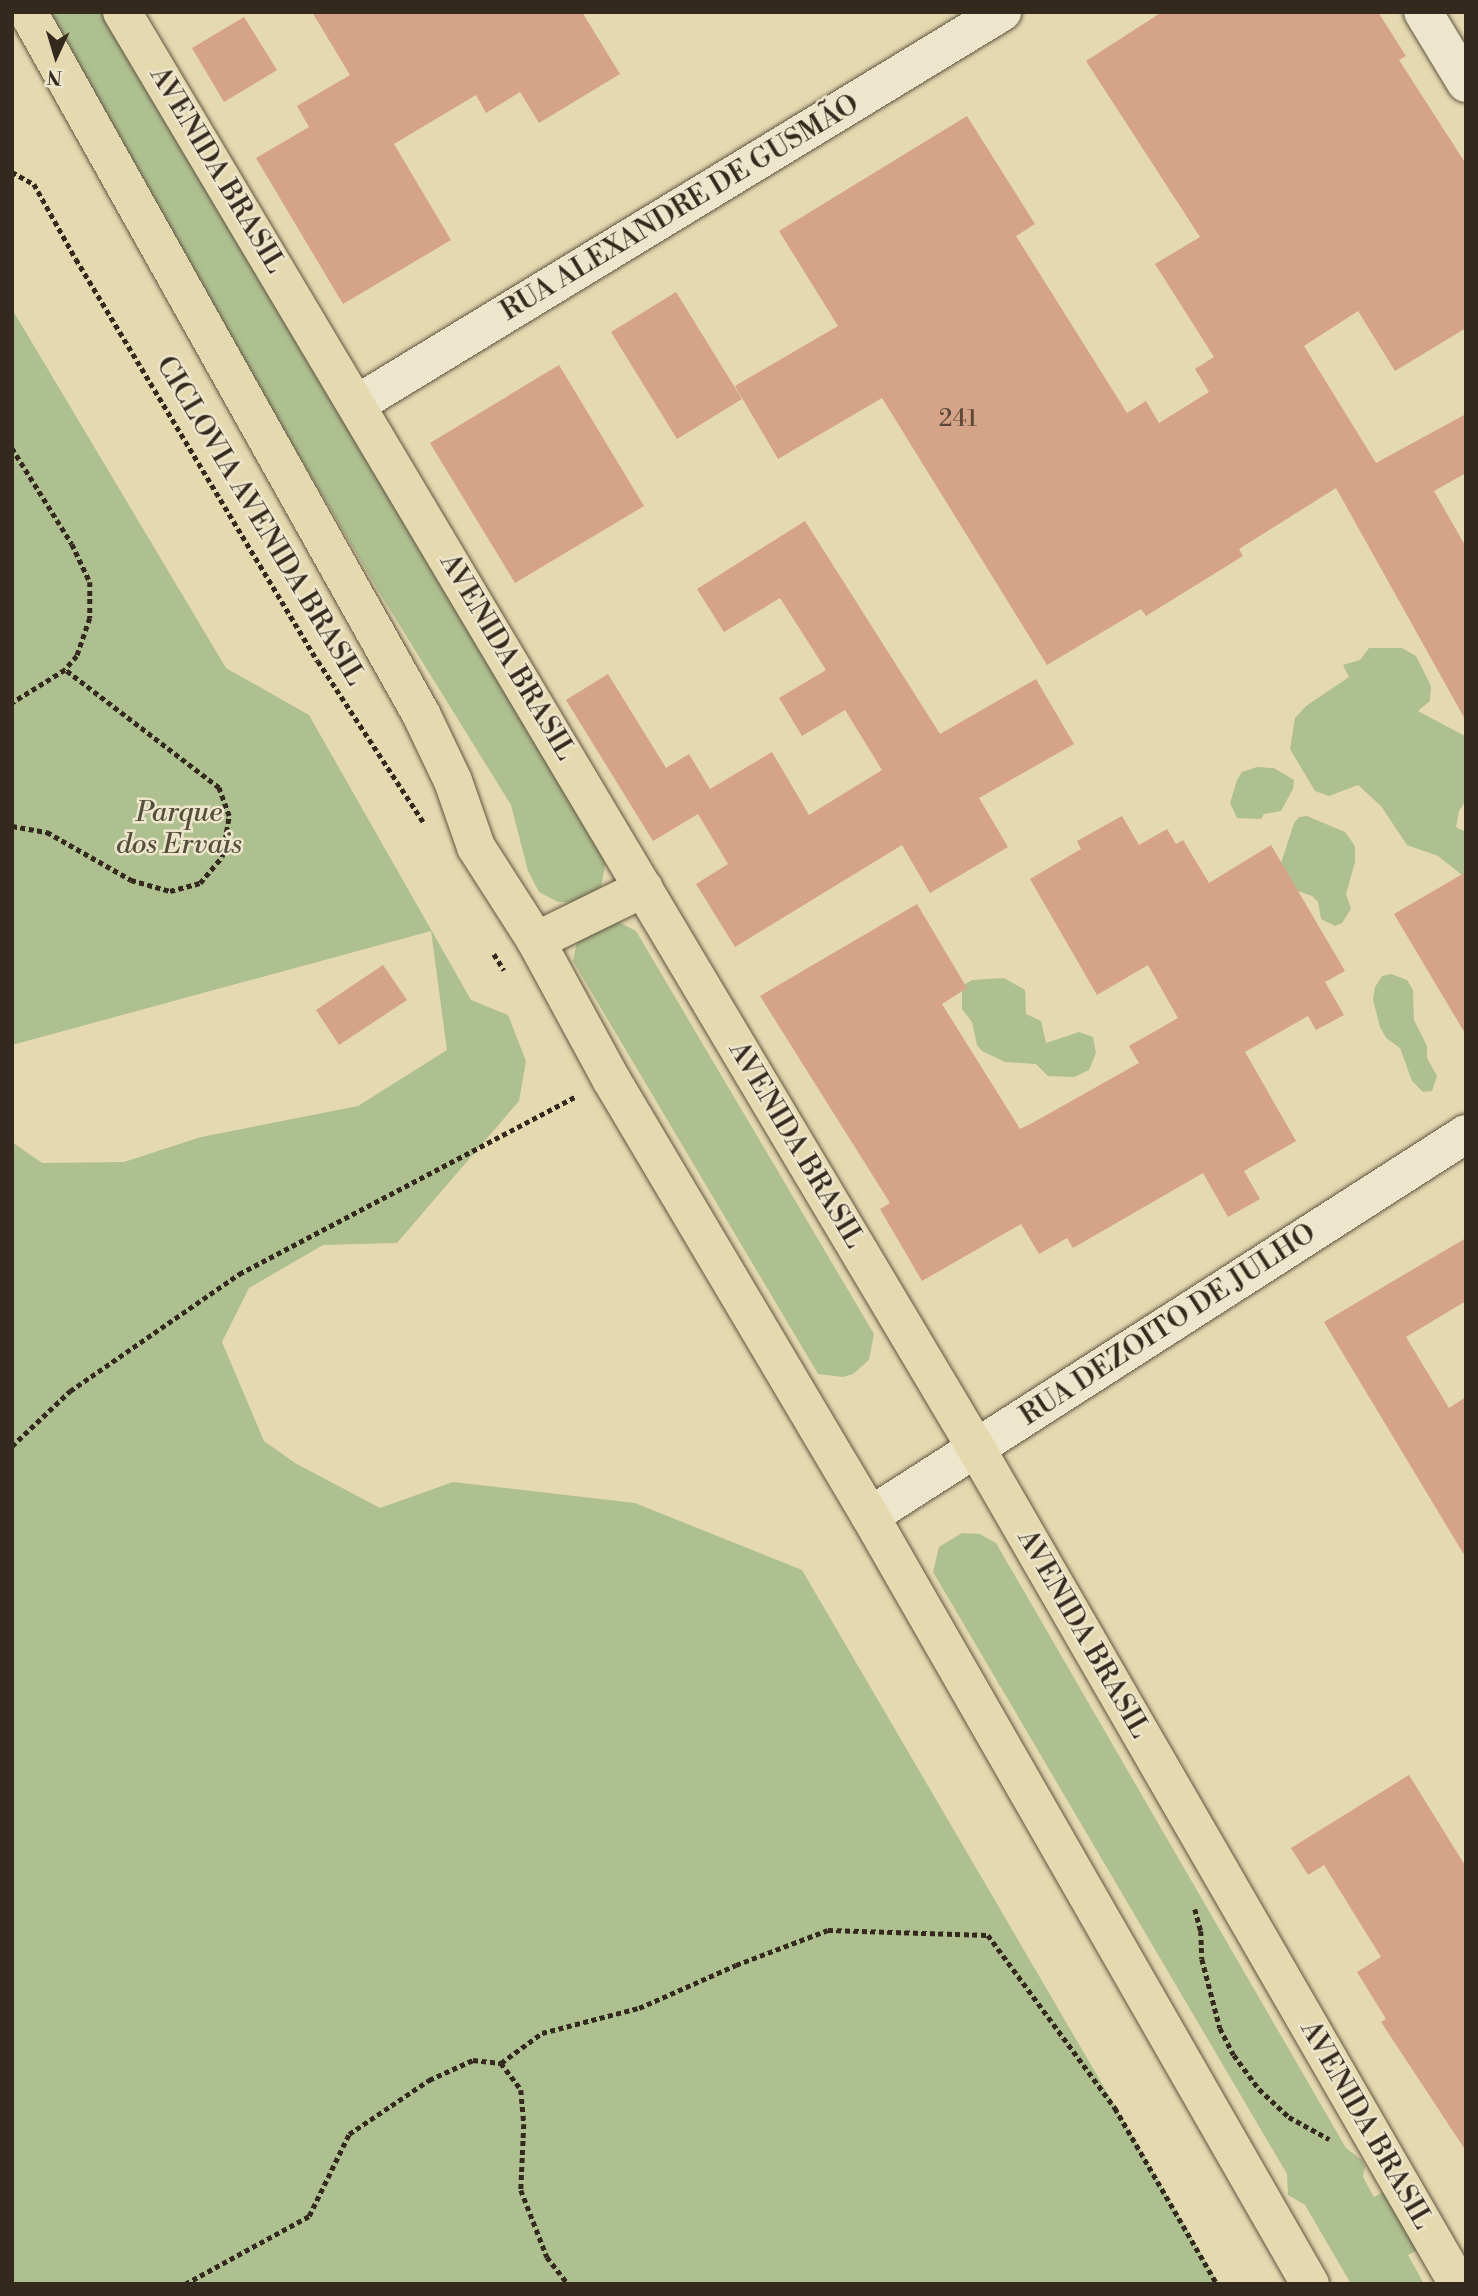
<!DOCTYPE html>
<meta charset="utf-8">
<style>
body{margin:0}
#map{position:relative;width:1478px;height:2296px;overflow:hidden;background:#e5d9b0;font-family:"Libre Bodoni",serif}
div>[style]{position:absolute}
.green>*{inset:0;background:#afc090}
.building>*{inset:0;background:#d5a387}
.path>*{height:4.5px;margin-top:-2.25px;transform-origin:0;background:repeating-linear-gradient(90deg,#34291d 0 5px,transparent 0 8.5px)}
.roads{filter:drop-shadow(0 0 2px #605542) drop-shadow(0 0 2px #605542)}
.minor>*{height:38px;margin:-19px;padding:0 19px;transform-origin:19px;border-radius:19px;background:#eee6cc}
.secondary>*{height:38px;margin:-19px;padding:0 19px;transform-origin:19px;border-radius:19px;background:#eee6cc}
.primary>*{height:38px;margin:-19px;padding:0 19px;transform-origin:19px;border-radius:19px;background:#e5d9b0}
span{translate:-50% -50%;white-space:nowrap;text-align:center;line-height:1.15;-webkit-text-stroke:5px #eee6cc;paint-order:stroke}
.number-label{font-size:24px;color:#5c4838}
.number-label span{-webkit-text-stroke-width:0}
.street-label{font-size:28px;color:#34291d}
.park-label{font-size:28px;color:#534f3a;font-style:italic}
.frame{position:absolute;inset:0;border:14px solid #34291d;pointer-events:none}
.north{position:absolute;left:21px;top:21px;width:70px;height:70px;-webkit-text-stroke:5px #eee6cc;paint-order:stroke;rotate:184deg;font-size:19px;font-weight:700;line-height:28px;text-align:center;color:#34291d}
.north::after{content:'';display:block;margin:auto;width:24px;height:32px;background:#34291d;clip-path:polygon(50% 0,100% 100%,50% 72%,0 100%)}
</style>
<div id="map">
<div class="green">
<i style="clip-path:polygon(39px 12px,103px 12px,606px 861px,600px 892px,572px 902px,558px 902px,539px 892px,528px 871px,511px 805px,379px 592px)"></i>
<i style="clip-path:polygon(12px 309px,226px 668px,309px 715px,471px 1000px,508px 1015px,526px 1061px,519px 1101px,397px 1243px,323px 1245px,249px 1288px,222px 1342px,264px 1441px,295px 1463px,380px 1508px,453px 1482px,635px 1503px,802px 1570px,1219px 2284px,12px 2284px,12px 1142px,42px 1163px,124px 1162px,201px 1137px,358px 1106px,447px 1050px,431px 931px,12px 1045px)"></i>
<i style="clip-path:polygon(1369px 648px,1402px 648px,1416px 656px,1431px 686px,1430px 701px,1418px 711px,1463px 735px,1466px 739px,1466px 801px,1459px 811px,1456px 827px,1466px 832px,1466px 873px,1462px 875px,1438px 856px,1407px 845px,1381px 806px,1358px 785px,1329px 796px,1315px 791px,1290px 749px,1295px 718px,1306px 706px,1349px 677px,1343px 665px,1360px 660px)"></i>
<i style="clip-path:polygon(1257px 767px,1274px 768px,1294px 780px,1293px 789px,1281px 811px,1264px 814px,1261px 819px,1237px 818px,1230px 803px,1237px 780px,1242px 772px)"></i>
<i style="clip-path:polygon(1307px 816px,1345px 832px,1355px 846px,1355px 862px,1346px 894px,1351px 909px,1342px 923px,1335px 926px,1321px 919px,1318px 902px,1312px 896px,1295px 890px,1281px 863px,1294px 823px,1299px 817px)"></i>
<i style="clip-path:polygon(601px 921px,619px 922px,636px 931px,874px 1334px,869px 1360px,853px 1374px,843px 1377px,818px 1374px,573px 961px,578px 936px)"></i>
<i style="clip-path:polygon(1391px 974px,1407px 980px,1413px 990px,1414px 1020px,1427px 1046px,1427px 1058px,1437px 1076px,1432px 1091px,1423px 1092px,1412px 1081px,1400px 1048px,1386px 1038px,1380px 1027px,1373px 1000px,1375px 987px,1382px 976px)"></i>
<i style="clip-path:polygon(1004px 978px,1025px 990px,1026px 1014px,1041px 1021px,1046px 1043px,1079px 1032px,1093px 1037px,1096px 1053px,1089px 1070px,1074px 1077px,1048px 1076px,1036px 1064px,1005px 1062px,982px 1051px,977px 1045px,972px 1022px,962px 1009px,962px 992px,965px 984px,972px 980px)"></i>
<i style="clip-path:polygon(962px 1533px,980px 1534px,996px 1543px,1346px 2148px,1362px 2160px,1365px 2167px,1363px 2177px,1374px 2197px,1393px 2187px,1420px 2249px,1408px 2255px,1424px 2284px,1351px 2284px,1305px 2205px,1288px 2195px,1287px 2174px,933px 1572px,939px 1547px)"></i>
</div>
<div class="building">
<i style="clip-path:polygon(312px 12px,582px 12px,620px 74px,539px 123px,520px 92px,486px 113px,476px 95px,394px 144px,451px 240px,343px 304px,256px 158px,309px 127px,297px 106px,350px 75px)"></i>
<i style="clip-path:polygon(1162px 12px,1378px 12px,1406px 56px,1399px 60px,1466px 164px,1466px 328px,1395px 371px,1358px 311px,1304px 346px,1376px 463px,1466px 414px,1466px 473px,1434px 491px,1466px 547px,1466px 721px,1336px 488px,1239px 549px,1243px 556px,1146px 616px,1141px 609px,1047px 665px,882px 398px,778px 459px,735px 386px,838px 326px,779px 231px,967px 116px,1035px 224px,1016px 236px,1127px 413px,1146px 401px,1159px 423px,1209px 392px,1195px 369px,1214px 357px,1155px 264px,1200px 237px,1086px 61px)"></i>
<i style="clip-path:polygon(244px 17px,277px 70px,224px 102px,192px 48px)"></i>
<i style="clip-path:polygon(676px 292px,742px 399px,677px 439px,611px 332px)"></i>
<i style="clip-path:polygon(559px 365px,644px 506px,515px 583px,430px 443px)"></i>
<i style="clip-path:polygon(805px 521px,940px 734px,1036px 679px,1074px 744px,979px 798px,1008px 847px,930px 893px,902px 845px,735px 947px,696px 884px,728px 864px,698px 814px,653px 841px,566px 700px,608px 674px,666px 768px,689px 754px,710px 789px,772px 752px,809px 815px,882px 770px,845px 710px,802px 736px,779px 698px,826px 670px,780px 598px,724px 632px,697px 589px)"></i>
<i style="clip-path:polygon(1122px 816px,1139px 845px,1167px 829px,1176px 844px,1183px 840px,1209px 883px,1271px 845px,1345px 971px,1325px 982px,1344px 1015px,1316px 1030px,1308px 1016px,1245px 1052px,1296px 1141px,1244px 1171px,1260px 1199px,1228px 1217px,1203px 1173px,1073px 1248px,1067px 1238px,1039px 1254px,1021px 1224px,922px 1281px,880px 1209px,890px 1203px,760px 996px,917px 904px,967px 988px,942px 1004px,1020px 1129px,1034px 1122px,1139px 1063px,1129px 1046px,1178px 1018px,1148px 965px,1097px 995px,1030px 879px,1081px 849px,1077px 841px)"></i>
<i style="clip-path:polygon(1466px 872px,1466px 1035px,1394px 914px)"></i>
<i style="clip-path:polygon(383px 965px,407px 1000px,339px 1045px,316px 1010px)"></i>
<i style="clip-path:polygon(1466px 1238px,1466px 1301px,1406px 1337px,1449px 1408px,1466px 1397px,1466px 1558px,1324px 1322px)"></i>
<i style="clip-path:polygon(1409px 1775px,1466px 1867px,1466px 2151px,1381px 2022px,1386px 2019px,1357px 1972px,1381px 1957px,1324px 1865px,1308px 1875px,1291px 1848px)"></i>
</div>
<div class="path">
<i style="left:12px;top:172px;width:25px;rotate:29deg"></i>
<i style="left:34px;top:184px;width:86px;rotate:60.8deg"></i>
<i style="left:76px;top:259px;width:469px;rotate:59deg"></i>
<i style="left:318px;top:661px;width:194px;rotate:56.8deg"></i>
<i style="left:12px;top:448px;width:113px;rotate:58deg"></i>
<i style="left:72px;top:544px;width:42px;rotate:64.7deg"></i>
<i style="left:90px;top:582px;width:36px;rotate:90deg"></i>
<i style="left:90px;top:618px;width:40px;rotate:108.9deg"></i>
<i style="left:77px;top:656px;width:18px;rotate:131deg"></i>
<i style="left:65px;top:670px;width:62px;rotate:148.1deg"></i>
<i style="left:12px;top:826px;width:36px;rotate:10deg"></i>
<i style="left:47px;top:832px;width:97px;rotate:29.7deg"></i>
<i style="left:131px;top:880px;width:41px;rotate:15.8deg"></i>
<i style="left:170px;top:891px;width:31px;rotate:-15deg"></i>
<i style="left:200px;top:883px;width:34px;rotate:-50deg"></i>
<i style="left:222px;top:857px;width:42px;rotate:-80.3deg"></i>
<i style="left:229px;top:816px;width:30px;rotate:-110deg"></i>
<i style="left:219px;top:788px;width:194px;rotate:-142.5deg"></i>
<i style="left:494px;top:954px;width:19px;rotate:58deg"></i>
<i style="left:12px;top:1446px;width:80px;rotate:-43.5deg"></i>
<i style="left:70px;top:1391px;width:206px;rotate:-34.7deg"></i>
<i style="left:239px;top:1274px;width:382px;rotate:-27.8deg"></i>
<i style="left:1195px;top:1909px;width:23px;rotate:75deg"></i>
<i style="left:1201px;top:1931px;width:28px;rotate:88deg"></i>
<i style="left:1202px;top:1959px;width:71px;rotate:75.4deg"></i>
<i style="left:1220px;top:2028px;width:30px;rotate:63deg"></i>
<i style="left:1234px;top:2055px;width:42px;rotate:53.7deg"></i>
<i style="left:1259px;top:2089px;width:41px;rotate:43deg"></i>
<i style="left:1289px;top:2117px;width:46px;rotate:28.8deg"></i>
<i style="left:501px;top:2063px;width:51px;rotate:-36.2deg"></i>
<i style="left:542px;top:2033px;width:100px;rotate:-14.5deg"></i>
<i style="left:639px;top:2008px;width:106px;rotate:-23.9deg"></i>
<i style="left:736px;top:1965px;width:98px;rotate:-20.8deg"></i>
<i style="left:828px;top:1930px;width:160px;rotate:1.8deg"></i>
<i style="left:988px;top:1935px;width:215px;rotate:53.7deg"></i>
<i style="left:1115px;top:2108px;width:203px;rotate:59.9deg"></i>
<i style="left:185px;top:2284px;width:141px;rotate:-28.7deg"></i>
<i style="left:309px;top:2216px;width:91px;rotate:-64deg"></i>
<i style="left:349px;top:2134px;width:97px;rotate:-34deg"></i>
<i style="left:429px;top:2080px;width:48px;rotate:-24.4deg"></i>
<i style="left:473px;top:2060px;width:28px;rotate:6deg"></i>
<i style="left:501px;top:2063px;width:34px;rotate:53deg"></i>
<i style="left:521px;top:2090px;width:34px;rotate:85deg"></i>
<i style="left:524px;top:2124px;width:66px;rotate:92.6deg"></i>
<i style="left:521px;top:2190px;width:72px;rotate:68.8deg"></i>
<i style="left:547px;top:2257px;width:34px;rotate:52deg"></i>
</div>
<div class="roads">
<div class="minor">
<i style="left:357px;top:404px;width:755px;rotate:-31.29deg"></i>
<i style="left:870px;top:1516px;width:708px;rotate:-32.66deg"></i>
</div>
<div class="secondary">
<i style="left:1423px;top:12px;width:83px;rotate:58.8deg"></i>
</div>
<div class="primary">
<i style="left:28px;top:12px;width:805px;rotate:60.76deg"></i>
<i style="left:421px;top:714px;width:74px;rotate:64.5deg"></i>
<i style="left:453px;top:781px;width:70px;rotate:70.8deg"></i>
<i style="left:476px;top:847px;width:112px;rotate:57.4deg"></i>
<i style="left:536px;top:941px;width:157px;rotate:61.5deg"></i>
<i style="left:611px;top:1079px;width:508px;rotate:59.35deg"></i>
<i style="left:870px;top:1516px;width:885px;rotate:60.19deg"></i>
<i style="left:122px;top:12px;width:1671px;rotate:59.26deg"></i>
<i style="left:976px;top:1448px;width:965px;rotate:60.03deg"></i>
<i style="left:536px;top:941px;width:120px;rotate:-26.1deg"></i>
</div>
</div>
<div class="number-label">
<span style="left:958px;top:420px">241</span>
</div>
<div class="street-label">
<span style="left:217px;top:170px;rotate:59deg">AVENIDA BRASIL</span>
<span style="left:680px;top:208px;rotate:-31deg">RUA ALEXANDRE DE GUSMÃO</span>
<span style="left:260px;top:521px;rotate:59deg">CICLOVIA AVENIDA BRASIL</span>
<span style="left:507px;top:657px;rotate:59deg">AVENIDA BRASIL</span>
<span style="left:796px;top:1145px;rotate:59deg">AVENIDA BRASIL</span>
<span style="left:1168px;top:1325px;rotate:-33deg">RUA DEZOITO DE JULHO</span>
<span style="left:1083px;top:1634px;rotate:60deg">AVENIDA BRASIL</span>
<span style="left:1366px;top:2125px;rotate:60deg">AVENIDA BRASIL</span>
</div>
<div class="park-label">
<span style="left:179px;top:829px">Parque<br>dos Ervais</span>
</div>
<div class="frame"></div>
<div class="north">N</div>
</div>
